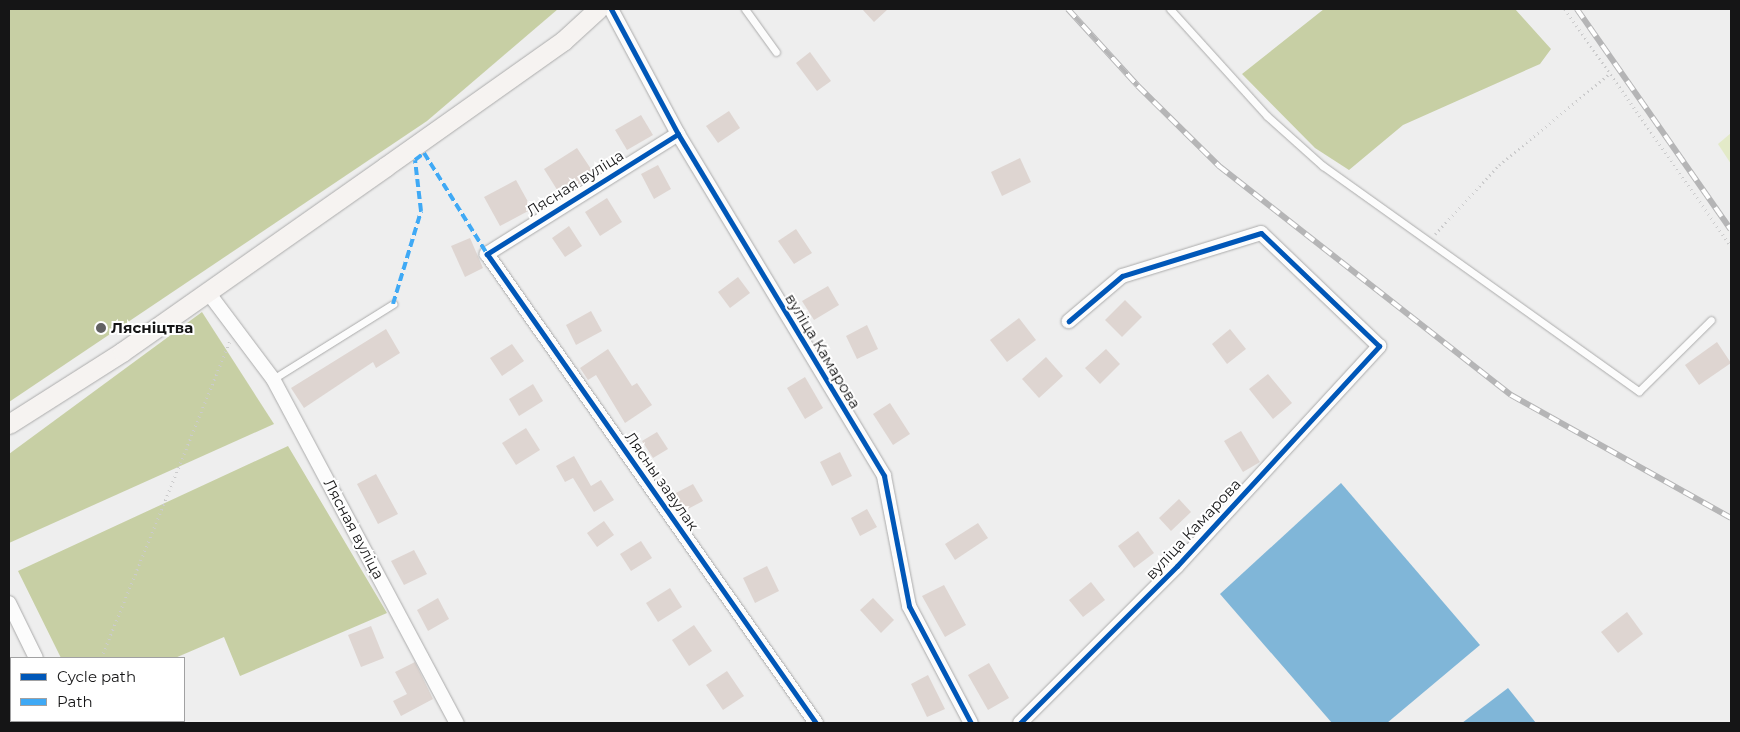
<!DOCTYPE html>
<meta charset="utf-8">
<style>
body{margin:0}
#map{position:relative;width:1740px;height:732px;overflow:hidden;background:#eee;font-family:Montserrat,sans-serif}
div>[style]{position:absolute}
.green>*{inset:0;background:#e3eac8}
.forest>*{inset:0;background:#c7cfa4}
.water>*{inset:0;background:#80b6d8}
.building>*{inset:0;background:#ded5d1}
.path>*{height:2.5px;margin-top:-1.25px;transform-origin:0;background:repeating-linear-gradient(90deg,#cbcbcc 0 1px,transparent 0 5px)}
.roads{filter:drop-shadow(0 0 1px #ababab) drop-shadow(0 0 1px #ababab)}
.lane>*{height:7px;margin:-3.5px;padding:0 3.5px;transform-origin:3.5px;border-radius:3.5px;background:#fcfcfc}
.street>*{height:14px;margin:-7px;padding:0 7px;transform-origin:7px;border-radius:7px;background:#fcfcfc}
.secondary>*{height:19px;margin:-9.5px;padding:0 9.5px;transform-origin:9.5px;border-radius:9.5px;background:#f6f3f1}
.rail>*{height:5.5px;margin-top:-2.75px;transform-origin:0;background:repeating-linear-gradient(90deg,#fff 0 11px,#b5b5b6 0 22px);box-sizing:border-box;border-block:1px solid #b5b5b6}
.quiet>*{height:4px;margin-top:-2px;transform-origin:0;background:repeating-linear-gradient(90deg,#3fa9f5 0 8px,transparent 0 12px)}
.cycleway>*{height:5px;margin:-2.5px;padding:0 2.5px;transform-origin:2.5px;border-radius:2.5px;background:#0057b8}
.dots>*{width:14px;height:14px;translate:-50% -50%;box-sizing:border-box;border:2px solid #fff;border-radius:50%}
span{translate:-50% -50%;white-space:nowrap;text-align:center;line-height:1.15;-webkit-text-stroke:4px #fff;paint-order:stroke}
.street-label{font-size:15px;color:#151516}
.poi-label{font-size:15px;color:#151516;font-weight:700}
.left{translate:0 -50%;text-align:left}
.frame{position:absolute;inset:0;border:10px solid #151516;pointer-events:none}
.legend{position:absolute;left:10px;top:657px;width:175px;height:65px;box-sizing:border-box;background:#fff;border:1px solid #a1a1a2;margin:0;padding:6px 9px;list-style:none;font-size:15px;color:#151516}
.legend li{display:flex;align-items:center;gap:10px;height:25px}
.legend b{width:25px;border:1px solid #a1a1a2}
</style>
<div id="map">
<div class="green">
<i style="clip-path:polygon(1731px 133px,1731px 164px,1718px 144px)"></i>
</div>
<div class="forest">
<i style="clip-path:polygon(9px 9px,558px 9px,427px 121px,9px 402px)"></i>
<i style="clip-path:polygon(1324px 9px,1515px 9px,1551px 49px,1540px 64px,1403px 125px,1349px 170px,1315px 148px,1242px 74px)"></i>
<i style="clip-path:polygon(202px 312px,274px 424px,9px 543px,9px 454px)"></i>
<i style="clip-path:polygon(288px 446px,387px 613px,240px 676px,224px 637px,175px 658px,61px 658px,18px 571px)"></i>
</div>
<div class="water">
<i style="clip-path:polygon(1341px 483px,1480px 645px,1387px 723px,1332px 723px,1220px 594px)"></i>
<i style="clip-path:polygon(1508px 688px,1536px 723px,1462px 723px)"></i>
</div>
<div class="building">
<i style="clip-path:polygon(862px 9px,888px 9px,874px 22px)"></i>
<i style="clip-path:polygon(810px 52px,831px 81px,817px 91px,796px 63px)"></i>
<i style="clip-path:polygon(729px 111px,740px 128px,718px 143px,706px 126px)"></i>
<i style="clip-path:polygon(641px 115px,653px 135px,627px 150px,615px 130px)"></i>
<i style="clip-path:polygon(577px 148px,595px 175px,561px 196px,544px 169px)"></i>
<i style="clip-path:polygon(1020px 158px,1031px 182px,1002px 196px,991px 172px)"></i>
<i style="clip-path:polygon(658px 165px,671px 189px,654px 199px,641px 174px)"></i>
<i style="clip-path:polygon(516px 180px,532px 209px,500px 226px,484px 197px)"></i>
<i style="clip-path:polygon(607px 198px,622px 222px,600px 236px,585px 212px)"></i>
<i style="clip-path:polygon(569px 226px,582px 246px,565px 257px,552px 238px)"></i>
<i style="clip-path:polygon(796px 229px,812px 253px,794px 264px,778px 241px)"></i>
<i style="clip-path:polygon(470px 238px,483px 268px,465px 277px,451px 246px)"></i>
<i style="clip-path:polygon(738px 277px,750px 293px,730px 308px,718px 292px)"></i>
<i style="clip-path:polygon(828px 286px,839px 305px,814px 320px,802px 301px)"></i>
<i style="clip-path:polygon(1125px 300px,1142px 317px,1122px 337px,1105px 320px)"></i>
<i style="clip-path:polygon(591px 311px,602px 331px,576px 345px,566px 325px)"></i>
<i style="clip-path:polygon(1019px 318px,1036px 340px,1007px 362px,990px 340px)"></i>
<i style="clip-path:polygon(867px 325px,878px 349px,857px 359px,846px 336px)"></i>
<i style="clip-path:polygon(386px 329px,400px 353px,376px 368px,373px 362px,304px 408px,291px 388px)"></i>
<i style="clip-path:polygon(1230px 329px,1246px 349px,1227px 364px,1212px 344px)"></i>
<i style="clip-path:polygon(1717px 342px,1731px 363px,1699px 385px,1685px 365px)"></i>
<i style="clip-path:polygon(512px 344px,524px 361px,502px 376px,490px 358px)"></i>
<i style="clip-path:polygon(608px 349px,632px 386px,637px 383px,652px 405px,625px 423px,596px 375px,588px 380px,580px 368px)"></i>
<i style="clip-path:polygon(1106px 349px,1120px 364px,1100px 384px,1085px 368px)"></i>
<i style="clip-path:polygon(1046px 357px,1063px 376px,1039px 398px,1022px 379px)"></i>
<i style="clip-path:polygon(1268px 374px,1292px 403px,1273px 419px,1249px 389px)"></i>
<i style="clip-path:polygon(805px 377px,823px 408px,805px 419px,787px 388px)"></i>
<i style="clip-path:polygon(533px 384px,543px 401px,519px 416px,509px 399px)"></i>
<i style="clip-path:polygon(890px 403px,910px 434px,893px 445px,873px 414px)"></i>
<i style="clip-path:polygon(526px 428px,540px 450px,516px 465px,502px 443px)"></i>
<i style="clip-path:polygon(1241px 431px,1260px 462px,1243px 472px,1224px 441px)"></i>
<i style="clip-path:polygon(657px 432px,668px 449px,653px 458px,642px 441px)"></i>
<i style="clip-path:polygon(840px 452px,852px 476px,832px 486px,820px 462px)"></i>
<i style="clip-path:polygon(574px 456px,591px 486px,601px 480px,614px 500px,594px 512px,573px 478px,565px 482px,556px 466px)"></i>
<i style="clip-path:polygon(376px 474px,398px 514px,378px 524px,357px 484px)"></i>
<i style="clip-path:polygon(693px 484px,703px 501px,684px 511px,674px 494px)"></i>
<i style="clip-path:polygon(1179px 499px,1191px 512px,1171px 531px,1159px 518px)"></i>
<i style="clip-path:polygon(867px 509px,877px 527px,860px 536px,851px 518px)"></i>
<i style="clip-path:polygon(604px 521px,614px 535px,597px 547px,587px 533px)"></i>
<i style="clip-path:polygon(978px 523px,988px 538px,955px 560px,945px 544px)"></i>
<i style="clip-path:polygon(1138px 531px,1154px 553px,1134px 568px,1118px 546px)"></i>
<i style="clip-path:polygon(641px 541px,652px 558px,631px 571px,620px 554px)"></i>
<i style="clip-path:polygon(414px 550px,427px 574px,404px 585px,391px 561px)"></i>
<i style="clip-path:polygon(767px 566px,779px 591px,755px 603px,743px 578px)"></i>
<i style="clip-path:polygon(1091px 582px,1105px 600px,1083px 617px,1069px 600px)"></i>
<i style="clip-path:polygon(944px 585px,966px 625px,945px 637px,922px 596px)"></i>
<i style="clip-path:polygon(670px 588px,682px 607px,658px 622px,646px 603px)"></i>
<i style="clip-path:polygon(438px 598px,449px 619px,428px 631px,417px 610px)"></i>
<i style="clip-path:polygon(873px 598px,894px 620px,881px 633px,860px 610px)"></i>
<i style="clip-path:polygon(1627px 612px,1643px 634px,1618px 653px,1601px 632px)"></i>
<i style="clip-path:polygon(694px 625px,712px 651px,689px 666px,672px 640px)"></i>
<i style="clip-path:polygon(371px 626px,384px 658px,361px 667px,348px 635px)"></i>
<i style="clip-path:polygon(415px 662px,433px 699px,401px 716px,393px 701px,407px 694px,395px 672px)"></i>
<i style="clip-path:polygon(989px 663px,1009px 698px,988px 710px,968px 675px)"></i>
<i style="clip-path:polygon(727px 671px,744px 696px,723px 710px,706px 685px)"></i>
<i style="clip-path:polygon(928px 675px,945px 709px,927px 717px,911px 684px)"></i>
</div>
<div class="path">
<i style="left:1565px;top:9px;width:289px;rotate:55deg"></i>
<i style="left:1435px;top:234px;width:94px;rotate:-47.2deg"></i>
<i style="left:1499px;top:165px;width:143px;rotate:-39.6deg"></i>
<i style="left:101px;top:658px;width:341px;rotate:-67.9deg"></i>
</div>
<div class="roads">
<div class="lane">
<i style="left:745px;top:9px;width:53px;rotate:54.2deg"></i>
<i style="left:1170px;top:9px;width:144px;rotate:47.8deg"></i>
<i style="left:1267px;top:116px;width:75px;rotate:41.8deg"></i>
<i style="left:1323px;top:166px;width:388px;rotate:35.5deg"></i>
<i style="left:1639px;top:391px;width:101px;rotate:-44.6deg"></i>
<i style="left:273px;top:379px;width:142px;rotate:-32deg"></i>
</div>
<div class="street">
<i style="left:611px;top:9px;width:142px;rotate:61.8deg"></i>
<i style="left:678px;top:134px;width:399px;rotate:58.9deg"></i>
<i style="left:884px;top:476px;width:132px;rotate:79.1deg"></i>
<i style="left:909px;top:606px;width:132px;rotate:62.1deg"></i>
<i style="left:678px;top:134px;width:226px;rotate:147.9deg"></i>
<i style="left:487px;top:254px;width:573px;rotate:54.95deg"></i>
<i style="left:207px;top:291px;width:110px;rotate:53.1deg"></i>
<i style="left:273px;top:379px;width:390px;rotate:61.9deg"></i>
<i style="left:9px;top:603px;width:61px;rotate:63.9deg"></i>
<i style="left:66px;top:721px;width:3px;rotate:45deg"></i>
<i style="left:1020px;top:723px;width:222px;rotate:-45deg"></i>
<i style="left:1177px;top:566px;width:299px;rotate:-47.4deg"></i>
<i style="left:1379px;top:346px;width:163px;rotate:-136.2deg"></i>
<i style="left:1261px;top:233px;width:145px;rotate:162.8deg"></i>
<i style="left:1122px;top:276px;width:70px;rotate:139.7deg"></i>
</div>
<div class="secondary">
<i style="left:9px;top:424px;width:134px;rotate:-32.5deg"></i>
<i style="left:122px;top:352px;width:322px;rotate:-35.1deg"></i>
<i style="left:385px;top:167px;width:218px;rotate:-35.3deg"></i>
<i style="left:563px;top:41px;width:47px;rotate:-42.4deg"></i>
</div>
</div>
<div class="rail">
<i style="left:1068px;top:9px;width:104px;rotate:47.7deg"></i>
<i style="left:1138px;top:86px;width:114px;rotate:44.6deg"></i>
<i style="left:1219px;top:166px;width:371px;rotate:38.1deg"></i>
<i style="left:1511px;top:395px;width:252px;rotate:29.2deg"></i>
<i style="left:1577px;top:9px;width:269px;rotate:55.1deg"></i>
</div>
<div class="quiet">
<i style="left:393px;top:304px;width:97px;rotate:-73.2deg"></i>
<i style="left:421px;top:211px;width:51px;rotate:-96.7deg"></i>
<i style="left:415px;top:160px;width:11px;rotate:-38deg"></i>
<i style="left:424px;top:153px;width:119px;rotate:58deg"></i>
</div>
<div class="cycleway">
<i style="left:611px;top:9px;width:142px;rotate:61.8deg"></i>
<i style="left:678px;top:134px;width:399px;rotate:58.9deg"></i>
<i style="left:884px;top:476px;width:132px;rotate:79.1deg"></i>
<i style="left:909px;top:606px;width:132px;rotate:62.1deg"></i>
<i style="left:678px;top:134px;width:226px;rotate:147.9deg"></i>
<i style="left:487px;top:254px;width:573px;rotate:54.95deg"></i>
<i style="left:1020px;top:723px;width:222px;rotate:-45deg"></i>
<i style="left:1177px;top:566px;width:299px;rotate:-47.4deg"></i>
<i style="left:1379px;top:346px;width:163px;rotate:-136.2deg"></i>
<i style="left:1261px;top:233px;width:145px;rotate:162.8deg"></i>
<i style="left:1122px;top:276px;width:70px;rotate:139.7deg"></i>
</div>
<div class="dots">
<i style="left:101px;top:328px;background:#616162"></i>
</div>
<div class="street-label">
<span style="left:575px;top:183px;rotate:-32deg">Лясная вуліца</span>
<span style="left:823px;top:351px;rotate:59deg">вуліца Камарова</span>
<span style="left:662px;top:481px;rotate:55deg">Лясны завулак</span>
<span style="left:354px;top:529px;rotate:62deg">Лясная вуліца</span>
<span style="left:1193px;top:529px;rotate:-47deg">вуліца Камарова</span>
</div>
<div class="poi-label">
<span class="left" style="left:111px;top:328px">Лясніцтва</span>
</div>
<div class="frame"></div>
<ul class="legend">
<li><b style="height:6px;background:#0057b8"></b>Cycle path</li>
<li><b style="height:6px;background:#3fa9f5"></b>Path</li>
</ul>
</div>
